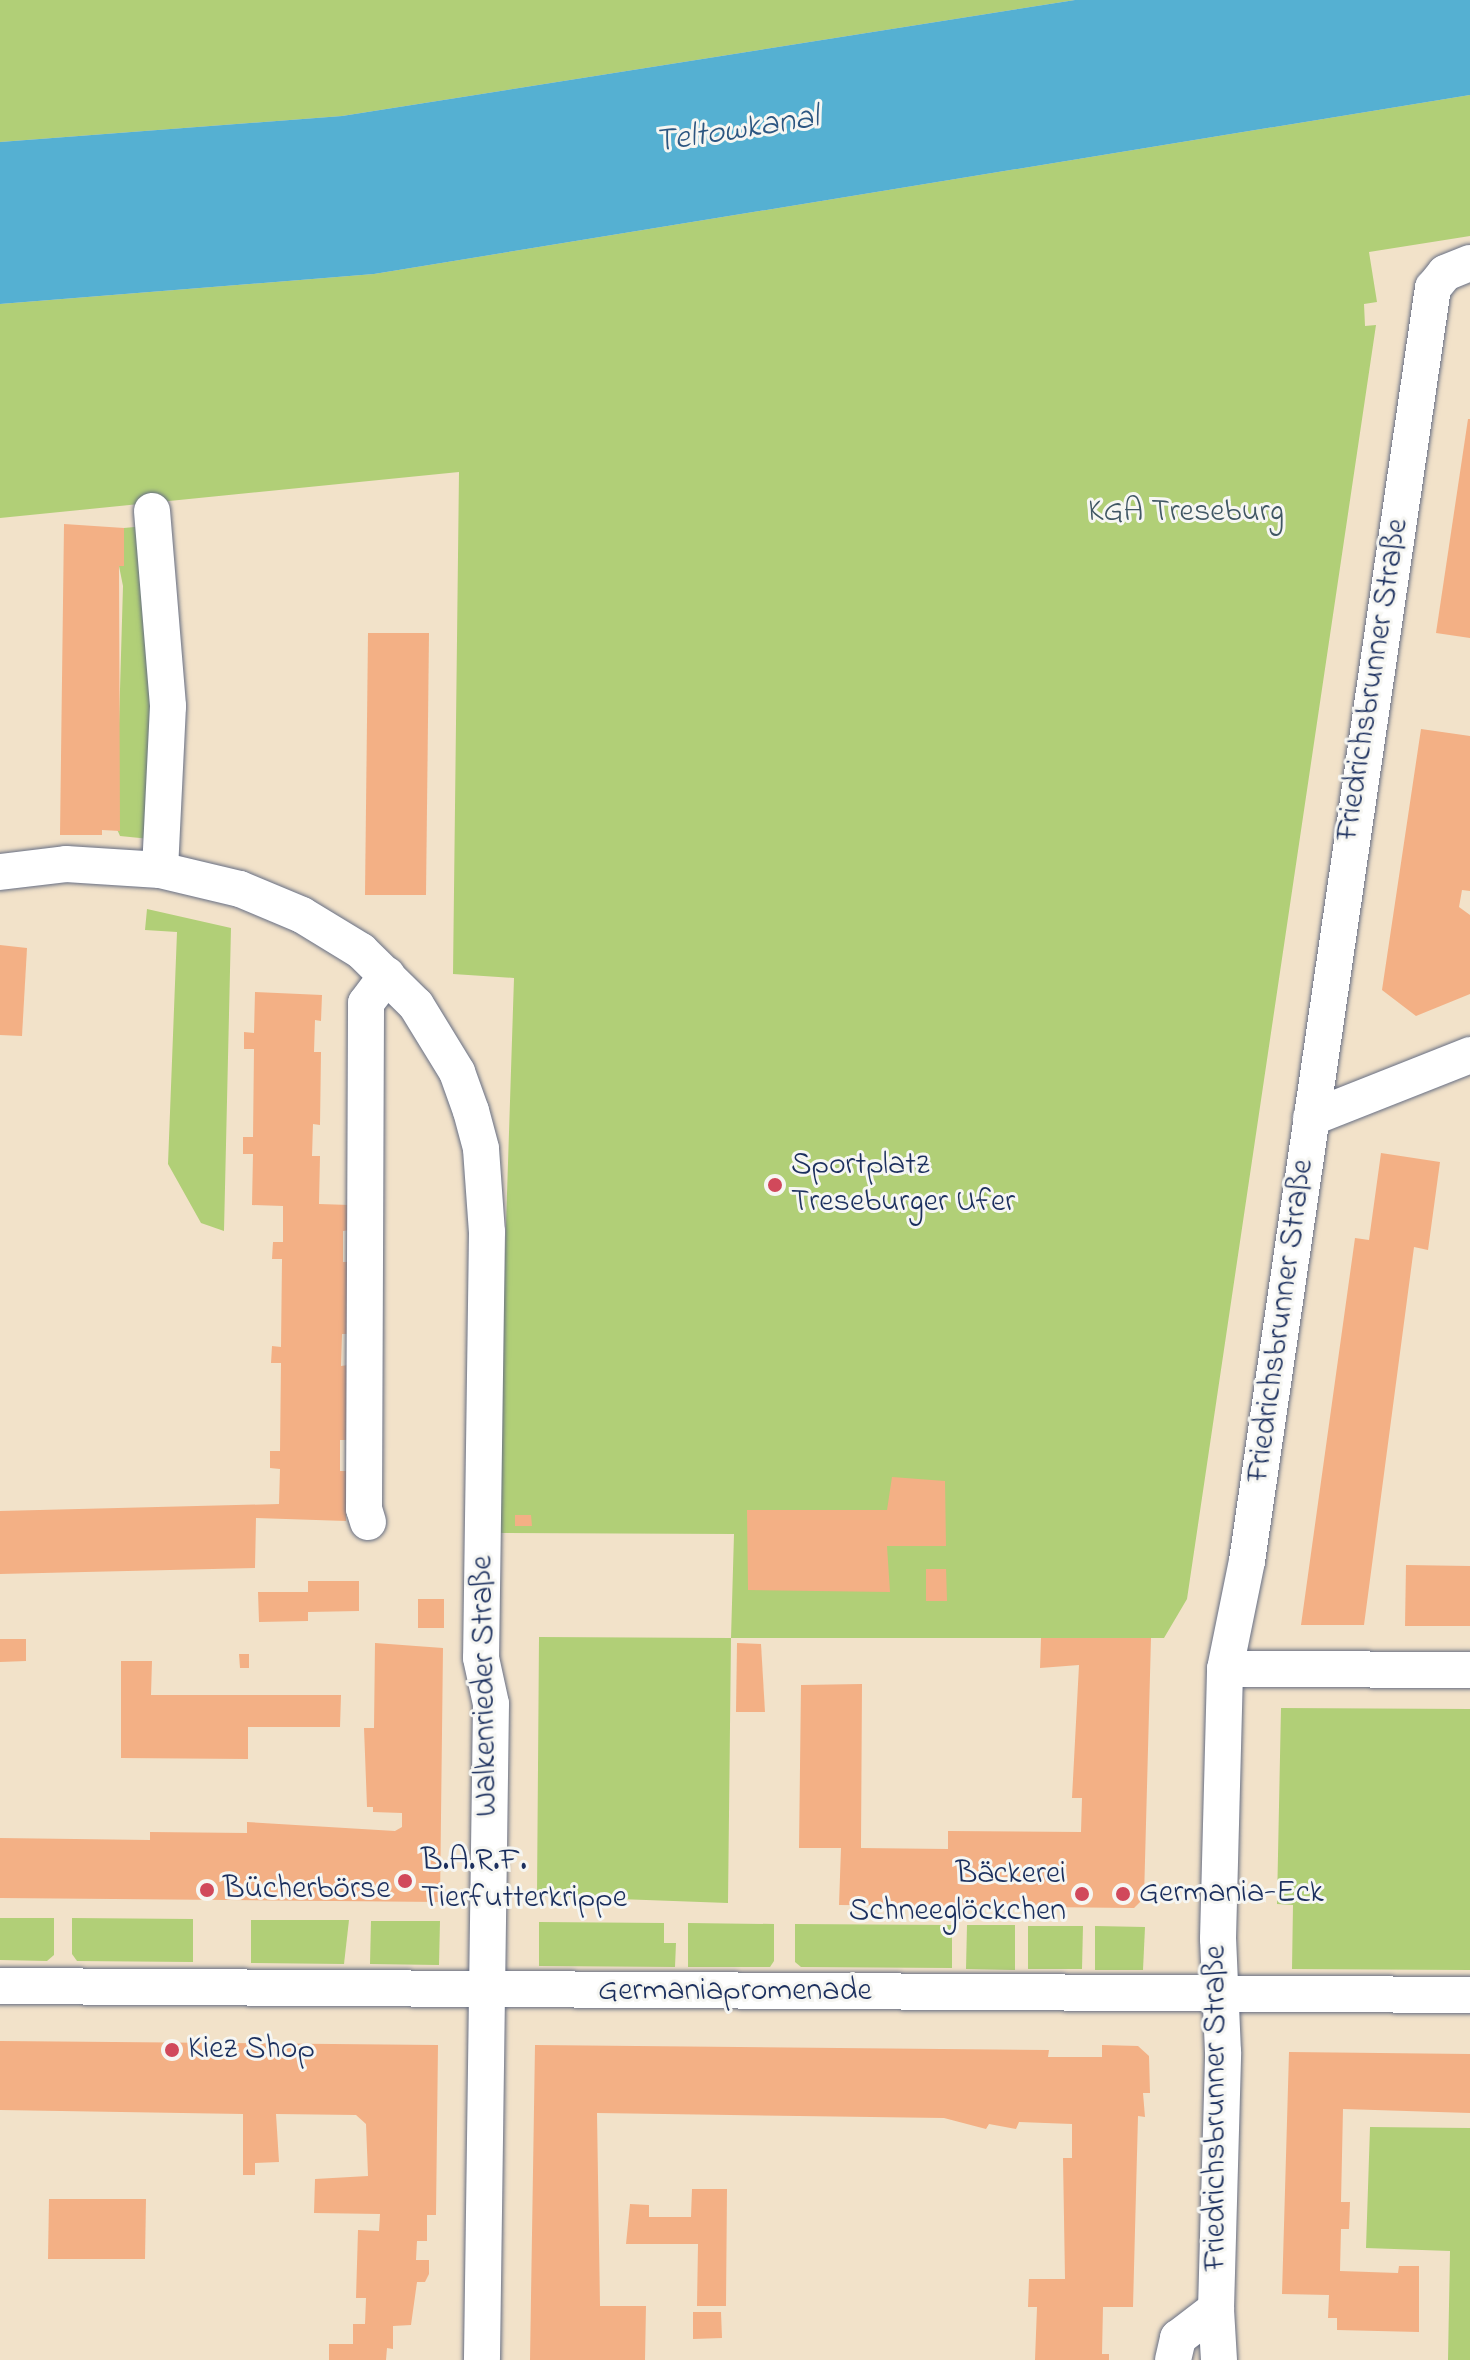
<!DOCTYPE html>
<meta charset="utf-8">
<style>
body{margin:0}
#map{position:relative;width:1470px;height:2360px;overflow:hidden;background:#f2e2c9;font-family:"Indie Flower",sans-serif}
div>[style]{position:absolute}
.green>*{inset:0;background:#b1cf77}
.water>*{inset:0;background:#55b0d2}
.building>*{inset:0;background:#f3b085}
.roads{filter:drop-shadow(0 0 2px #666e83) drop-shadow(0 0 2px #666e83)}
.minor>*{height:36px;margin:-18px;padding:0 18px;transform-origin:18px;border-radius:18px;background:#fff}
.dots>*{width:22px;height:22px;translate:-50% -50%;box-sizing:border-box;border:4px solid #f6f6f2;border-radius:50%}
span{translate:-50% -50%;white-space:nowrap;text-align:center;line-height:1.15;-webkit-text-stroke:6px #f6f6f2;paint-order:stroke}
.park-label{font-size:32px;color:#405764}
.street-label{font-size:32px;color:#1b2f5e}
.poi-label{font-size:32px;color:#1b2f5e}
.left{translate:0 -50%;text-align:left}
.right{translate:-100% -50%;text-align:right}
.water-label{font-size:34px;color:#2c5681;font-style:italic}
</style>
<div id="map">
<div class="green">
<i style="clip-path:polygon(0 0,1075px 0,342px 116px,0 142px)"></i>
<i style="clip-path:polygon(1470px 95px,1470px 236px,1369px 252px,1377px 302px,1364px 304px,1365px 326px,1376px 325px,1187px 1599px,1164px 1638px,731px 1638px,728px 1903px,537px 1896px,539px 1637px,731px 1638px,734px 1534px,496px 1533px,514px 978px,453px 974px,459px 472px,0 518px,0 304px,374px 274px)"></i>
<i style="clip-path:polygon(145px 526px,156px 704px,150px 839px,120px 836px,116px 827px,123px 586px,119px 566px,124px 565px,124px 528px)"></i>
<i style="clip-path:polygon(147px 909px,231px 928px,224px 1231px,201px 1223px,168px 1164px,177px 932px,145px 930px)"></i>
<i style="clip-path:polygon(1281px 1708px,1470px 1709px,1470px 1970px,1292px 1969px,1293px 1905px,1277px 1904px)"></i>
<i style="clip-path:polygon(0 1918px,54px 1918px,54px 1955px,47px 1961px,0 1960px)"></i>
<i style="clip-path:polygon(72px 1918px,193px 1919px,193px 1962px,77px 1961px,72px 1954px)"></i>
<i style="clip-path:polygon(251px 1920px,349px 1920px,344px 1964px,251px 1963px)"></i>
<i style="clip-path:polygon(371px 1921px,440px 1921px,439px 1965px,370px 1964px)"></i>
<i style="clip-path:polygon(539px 1922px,664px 1923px,664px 1943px,676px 1943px,675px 1967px,539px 1966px)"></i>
<i style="clip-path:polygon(688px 1923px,774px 1924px,774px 1961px,770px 1967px,688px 1967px)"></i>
<i style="clip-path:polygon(795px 1924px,952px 1925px,952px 1968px,801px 1967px,795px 1962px)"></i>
<i style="clip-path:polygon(967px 1925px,1015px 1925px,1015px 1970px,966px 1969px)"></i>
<i style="clip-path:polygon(1028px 1926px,1083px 1926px,1082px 1969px,1028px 1969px)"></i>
<i style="clip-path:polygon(1095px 1926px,1145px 1927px,1143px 1970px,1095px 1970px)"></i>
<i style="clip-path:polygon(1370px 2127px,1470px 2128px,1470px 2360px,1448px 2360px,1450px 2251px,1366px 2248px)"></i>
</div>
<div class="water">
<i style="clip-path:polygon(1075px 0,1470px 0,1470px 95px,374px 274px,0 304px,0 142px,342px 116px)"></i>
</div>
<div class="building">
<i style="clip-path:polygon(1468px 419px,1470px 419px,1470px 638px,1436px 633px)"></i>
<i style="clip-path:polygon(64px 524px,124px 528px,124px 566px,119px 566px,120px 831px,102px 830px,102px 835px,60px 835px)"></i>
<i style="clip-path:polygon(368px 633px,429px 633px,426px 895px,365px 895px)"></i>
<i style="clip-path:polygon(1421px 729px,1470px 736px,1470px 891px,1462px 890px,1459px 907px,1470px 915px,1470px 994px,1416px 1016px,1382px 990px)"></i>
<i style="clip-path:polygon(0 945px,27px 948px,22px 1036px,0 1035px)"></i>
<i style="clip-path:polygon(255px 992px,322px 995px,321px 1021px,315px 1020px,314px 1052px,321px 1052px,320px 1125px,313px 1124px,312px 1156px,320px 1156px,319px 1204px,350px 1205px,350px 1230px,343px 1231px,343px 1262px,349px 1262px,348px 1334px,342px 1334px,341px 1366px,348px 1365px,347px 1440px,340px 1440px,340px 1471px,346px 1471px,346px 1521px,256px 1518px,255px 1568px,0 1574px,0 1511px,279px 1504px,280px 1469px,270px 1468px,270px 1451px,280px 1451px,281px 1363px,271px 1363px,272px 1346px,281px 1347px,282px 1259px,272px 1259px,273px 1242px,283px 1242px,283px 1206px,252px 1205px,253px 1154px,243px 1154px,243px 1137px,253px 1137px,254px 1049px,244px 1049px,244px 1032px,254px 1033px)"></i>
<i style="clip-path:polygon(1381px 1153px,1440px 1162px,1428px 1250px,1414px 1247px,1364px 1625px,1301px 1625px,1355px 1238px,1369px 1240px)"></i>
<i style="clip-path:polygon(892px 1477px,945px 1481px,946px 1546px,887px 1546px,890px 1592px,748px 1590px,747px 1510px,887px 1510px)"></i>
<i style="clip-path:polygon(515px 1515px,531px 1515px,532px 1526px,515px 1526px)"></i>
<i style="clip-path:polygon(1406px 1565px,1470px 1566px,1470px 1626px,1405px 1626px)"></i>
<i style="clip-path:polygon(926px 1569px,946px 1569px,947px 1601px,926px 1601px)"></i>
<i style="clip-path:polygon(308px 1581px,359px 1581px,359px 1611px,308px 1612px,308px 1621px,259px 1622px,258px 1592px,308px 1592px)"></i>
<i style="clip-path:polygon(418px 1599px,444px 1599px,444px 1628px,418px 1628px)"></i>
<i style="clip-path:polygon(1041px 1638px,1151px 1638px,1144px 1898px,1134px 1908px,839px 1905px,841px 1848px,799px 1848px,801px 1685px,862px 1684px,861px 1848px,948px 1849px,948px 1831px,1081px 1832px,1082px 1798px,1072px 1798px,1079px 1665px,1040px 1668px)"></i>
<i style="clip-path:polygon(0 1639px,26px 1639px,26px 1661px,0 1662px)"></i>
<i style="clip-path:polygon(375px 1643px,443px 1648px,440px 1902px,0 1898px,0 1838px,150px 1840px,150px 1832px,247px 1833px,247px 1822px,395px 1831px,402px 1827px,402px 1813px,373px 1812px,373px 1807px,367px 1807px,364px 1728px,374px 1728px)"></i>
<i style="clip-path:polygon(737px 1643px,761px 1644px,765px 1712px,736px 1712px)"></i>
<i style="clip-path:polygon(239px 1654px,249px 1654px,249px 1668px,240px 1668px)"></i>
<i style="clip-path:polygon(121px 1661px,152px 1661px,151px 1695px,341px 1695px,340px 1727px,248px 1727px,248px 1759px,121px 1758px)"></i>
<i style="clip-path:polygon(0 2041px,438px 2045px,436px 2215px,427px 2215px,427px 2241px,417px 2241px,416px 2260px,429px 2260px,429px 2274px,425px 2282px,417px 2282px,411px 2325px,393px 2326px,393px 2349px,387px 2348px,386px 2360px,329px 2360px,329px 2344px,353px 2344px,353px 2324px,365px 2324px,366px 2298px,356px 2298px,358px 2230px,379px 2231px,380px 2214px,314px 2213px,315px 2179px,368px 2176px,366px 2124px,356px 2115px,276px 2114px,279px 2162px,255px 2163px,255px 2175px,243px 2175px,243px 2114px,0 2110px)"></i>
<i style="clip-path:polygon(535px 2045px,1049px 2050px,1048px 2057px,1102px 2057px,1102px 2045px,1138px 2046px,1149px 2056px,1150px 2093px,1143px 2093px,1145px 2117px,1138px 2116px,1133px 2307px,1103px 2307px,1102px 2354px,1109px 2354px,1109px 2360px,1035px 2360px,1037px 2307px,1028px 2307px,1029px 2279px,1065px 2279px,1063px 2158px,1072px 2158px,1072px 2124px,1019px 2122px,1016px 2129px,989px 2124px,986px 2129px,944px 2118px,597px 2113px,600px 2306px,646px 2306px,645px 2360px,530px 2360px)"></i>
<i style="clip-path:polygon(1289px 2052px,1470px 2054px,1470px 2113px,1343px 2109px,1341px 2202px,1350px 2202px,1349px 2229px,1341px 2229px,1340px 2271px,1398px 2273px,1399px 2266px,1419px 2266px,1419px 2332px,1337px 2330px,1337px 2318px,1328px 2318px,1329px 2295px,1282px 2294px)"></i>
<i style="clip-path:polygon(692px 2189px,727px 2189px,726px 2306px,697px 2306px,698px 2244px,626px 2244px,630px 2204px,649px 2205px,649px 2217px,691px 2217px)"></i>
<i style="clip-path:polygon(49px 2199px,146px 2199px,145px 2259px,48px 2259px)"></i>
<i style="clip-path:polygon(693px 2312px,721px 2312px,722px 2338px,693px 2339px)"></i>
</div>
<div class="roads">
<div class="minor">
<i style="left:152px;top:511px;width:196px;rotate:85.3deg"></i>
<i style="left:168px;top:706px;width:164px;rotate:92.8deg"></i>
<i style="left:0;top:872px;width:66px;rotate:-6.9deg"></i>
<i style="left:66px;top:864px;width:94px;rotate:3.7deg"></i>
<i style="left:160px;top:870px;width:82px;rotate:13.4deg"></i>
<i style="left:240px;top:889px;width:67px;rotate:22.8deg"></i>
<i style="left:302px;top:915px;width:69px;rotate:31.4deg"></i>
<i style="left:361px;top:951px;width:77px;rotate:44.5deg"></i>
<i style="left:416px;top:1005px;width:79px;rotate:58.5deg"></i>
<i style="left:457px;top:1072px;width:41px;rotate:70.3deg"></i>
<i style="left:471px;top:1111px;width:39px;rotate:75deg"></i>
<i style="left:481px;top:1149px;width:83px;rotate:85.9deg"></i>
<i style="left:487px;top:1232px;width:426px;rotate:90.8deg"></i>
<i style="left:481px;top:1658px;width:47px;rotate:77.7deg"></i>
<i style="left:491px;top:1704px;width:656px;rotate:90.79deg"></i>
<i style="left:1311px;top:1118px;width:171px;rotate:-21.6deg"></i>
<i style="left:368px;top:1522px;width:14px;rotate:-107deg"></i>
<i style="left:364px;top:1509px;width:506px;rotate:-89.77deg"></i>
<i style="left:366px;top:1003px;width:35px;rotate:-53deg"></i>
<i style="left:1225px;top:1669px;width:245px;rotate:0.2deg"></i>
<i style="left:0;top:1986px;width:1470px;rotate:0.35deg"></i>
<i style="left:1173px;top:2360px;width:23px;rotate:-77deg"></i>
<i style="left:1178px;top:2338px;width:48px;rotate:-37.3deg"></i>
<i style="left:1219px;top:2360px;width:51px;rotate:-93.4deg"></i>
<i style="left:1216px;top:2309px;width:257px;rotate:-88.4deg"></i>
<i style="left:1223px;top:2052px;width:113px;rotate:-92.5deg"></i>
<i style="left:1218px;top:1939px;width:270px;rotate:-88.5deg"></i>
<i style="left:1225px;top:1669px;width:110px;rotate:-78.5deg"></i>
<i style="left:1247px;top:1561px;width:1287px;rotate:-81.69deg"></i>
<i style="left:1433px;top:288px;width:19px;rotate:-51deg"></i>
<i style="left:1445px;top:273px;width:27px;rotate:-22deg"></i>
</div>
</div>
<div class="dots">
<i style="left:775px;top:1185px;background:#d1495b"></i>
<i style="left:405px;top:1881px;background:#d1495b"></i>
<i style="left:207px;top:1890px;background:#d1495b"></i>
<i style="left:1082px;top:1894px;background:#d1495b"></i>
<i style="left:1123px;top:1894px;background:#d1495b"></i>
<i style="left:172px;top:2050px;background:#d1495b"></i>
</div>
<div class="park-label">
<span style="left:1186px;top:513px">KGA Treseburg</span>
</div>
<div class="street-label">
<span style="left:1374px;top:680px;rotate:-81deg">Friedrichsbrunner Straße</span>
<span style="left:1282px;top:1321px;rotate:-82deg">Friedrichsbrunner Straße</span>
<span style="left:486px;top:1686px;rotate:-91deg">Walkenrieder Straße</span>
<span style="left:735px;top:1992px">Germaniapromenade</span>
<span style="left:1217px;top:2108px;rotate:-90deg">Friedrichsbrunner Straße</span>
</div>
<div class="poi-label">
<span class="left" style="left:791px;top:1185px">Sportplatz<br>Treseburger Ufer</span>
<span class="left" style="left:421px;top:1881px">B.A.R.F.<br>Tierfutterkrippe</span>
<span class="right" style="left:1066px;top:1894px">Bäckerei<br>Schneeglöckchen</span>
<span class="left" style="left:223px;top:1890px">Bücherbörse</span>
<span class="left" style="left:1139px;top:1894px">Germania-Eck</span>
<span class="left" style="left:188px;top:2050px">Kiez Shop</span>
</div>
<div class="water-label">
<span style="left:737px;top:131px;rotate:-9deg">Teltowkanal</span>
</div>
</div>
